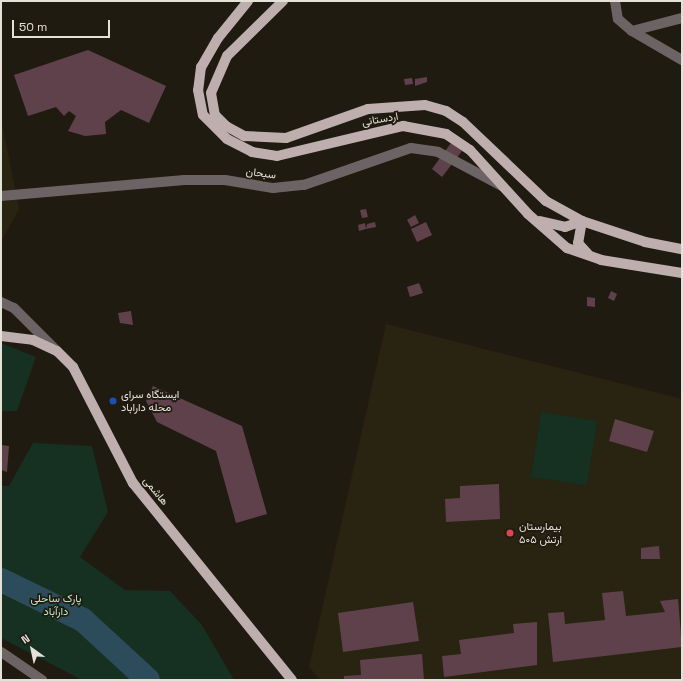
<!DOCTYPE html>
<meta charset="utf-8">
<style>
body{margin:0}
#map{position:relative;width:683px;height:681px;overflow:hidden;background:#201b10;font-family:"Space Grotesk",Vazirmatn,sans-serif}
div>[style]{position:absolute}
.built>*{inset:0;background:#292311}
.green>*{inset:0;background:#163021}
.river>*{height:24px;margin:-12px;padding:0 12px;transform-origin:12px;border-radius:12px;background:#2d4c5b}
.building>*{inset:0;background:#5f414c}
.minor>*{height:10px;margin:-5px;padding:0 5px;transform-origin:5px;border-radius:5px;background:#6c6464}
.major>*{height:10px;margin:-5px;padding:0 5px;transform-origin:5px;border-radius:5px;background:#beafae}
.dots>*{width:11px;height:11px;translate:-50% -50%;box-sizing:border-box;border:2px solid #201b10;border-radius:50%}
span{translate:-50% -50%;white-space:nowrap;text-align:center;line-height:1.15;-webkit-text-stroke:3.5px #201b10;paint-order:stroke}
.street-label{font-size:11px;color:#e4e1d9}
.poi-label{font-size:11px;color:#e4e1d9}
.left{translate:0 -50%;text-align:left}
.park-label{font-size:11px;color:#b4ebc7}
.frame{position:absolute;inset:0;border:2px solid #e4e1d9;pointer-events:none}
.north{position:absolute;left:12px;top:629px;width:40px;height:40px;-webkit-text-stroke:3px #201b10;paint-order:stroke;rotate:327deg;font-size:11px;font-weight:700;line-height:16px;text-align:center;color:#e4e1d9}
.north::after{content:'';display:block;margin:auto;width:14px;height:18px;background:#e4e1d9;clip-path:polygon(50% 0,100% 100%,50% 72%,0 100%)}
.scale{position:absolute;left:12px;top:20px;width:98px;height:18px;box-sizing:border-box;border:2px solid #e4e1d9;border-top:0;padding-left:5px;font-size:12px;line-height:14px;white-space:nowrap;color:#e4e1d9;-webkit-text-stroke:3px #201b10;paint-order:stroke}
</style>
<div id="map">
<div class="built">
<i style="clip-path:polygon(1px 119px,19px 209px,1px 242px)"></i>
<i style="clip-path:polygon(386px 324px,682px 399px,682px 680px,320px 680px,309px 667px)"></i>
</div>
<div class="green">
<i style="clip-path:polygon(1px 343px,36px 357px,17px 411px,1px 411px)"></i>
<i style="clip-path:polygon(541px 412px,597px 421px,587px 485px,531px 477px)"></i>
<i style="clip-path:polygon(33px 443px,92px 446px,108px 512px,80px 557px,125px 590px,170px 591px,202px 625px,234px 680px,82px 680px,1px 638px,1px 486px,9px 486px)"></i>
</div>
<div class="river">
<i style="left:1px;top:580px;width:91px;rotate:26deg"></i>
<i style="left:83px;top:620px;width:88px;rotate:42.7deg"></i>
</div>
<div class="building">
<i style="clip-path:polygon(88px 50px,166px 86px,149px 123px,121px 110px,105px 122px,106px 134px,85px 136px,68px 131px,76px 116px,69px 111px,64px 116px,56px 107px,28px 116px,14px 75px)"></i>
<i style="clip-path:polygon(427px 77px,427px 82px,415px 86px,415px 79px)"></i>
<i style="clip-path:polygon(412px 78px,413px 84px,405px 85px,404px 79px)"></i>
<i style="clip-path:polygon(451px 143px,462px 151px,442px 177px,432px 169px)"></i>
<i style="clip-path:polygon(366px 209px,368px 217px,362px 218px,360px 210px)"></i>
<i style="clip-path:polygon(415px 215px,419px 223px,411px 227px,407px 220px)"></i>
<i style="clip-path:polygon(375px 222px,376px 227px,366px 229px,367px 224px)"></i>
<i style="clip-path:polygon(426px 222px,432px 235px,417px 242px,411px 229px)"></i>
<i style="clip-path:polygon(365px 223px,366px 229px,359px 231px,358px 225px)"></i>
<i style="clip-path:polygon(419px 283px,423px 293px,410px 297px,407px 287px)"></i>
<i style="clip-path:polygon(611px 291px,617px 294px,614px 301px,608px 298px)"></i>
<i style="clip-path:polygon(587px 297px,595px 298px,595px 307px,587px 306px)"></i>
<i style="clip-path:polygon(131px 311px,133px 325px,120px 323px,118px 313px)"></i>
<i style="clip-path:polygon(153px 386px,242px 426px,267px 514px,236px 523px,216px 451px,157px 422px,146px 401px)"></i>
<i style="clip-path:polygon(615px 419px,654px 431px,647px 452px,609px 441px)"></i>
<i style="clip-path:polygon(1px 445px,9px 446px,7px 472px,1px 470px)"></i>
<i style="clip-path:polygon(499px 484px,500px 519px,446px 522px,445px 499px,460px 498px,460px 486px)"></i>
<i style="clip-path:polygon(659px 546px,660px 559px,641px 559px,641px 548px)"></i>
<i style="clip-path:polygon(623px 591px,626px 616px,665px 612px,660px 601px,678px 599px,682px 647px,553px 662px,548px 613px,564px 612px,565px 624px,605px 620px,602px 593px)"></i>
<i style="clip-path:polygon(413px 602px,419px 641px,343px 652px,338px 613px)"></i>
<i style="clip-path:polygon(537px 622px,537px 665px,444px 677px,442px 656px,461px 654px,459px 640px,514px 633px,513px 624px)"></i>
<i style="clip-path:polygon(422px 654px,424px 680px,344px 680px,344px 676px,361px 675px,360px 660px)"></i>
</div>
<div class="minor">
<i style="left:615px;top:1px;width:18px;rotate:81deg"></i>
<i style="left:618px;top:19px;width:18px;rotate:41deg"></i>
<i style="left:632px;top:31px;width:52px;rotate:-14.6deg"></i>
<i style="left:632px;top:31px;width:58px;rotate:30.1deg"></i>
<i style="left:1px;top:196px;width:184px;rotate:-5deg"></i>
<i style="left:184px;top:180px;width:41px"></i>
<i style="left:225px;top:180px;width:49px;rotate:9.5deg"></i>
<i style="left:273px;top:188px;width:31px;rotate:-6deg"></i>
<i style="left:304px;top:185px;width:113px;rotate:-19.1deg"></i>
<i style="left:411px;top:148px;width:27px;rotate:8deg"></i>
<i style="left:438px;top:152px;width:72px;rotate:28deg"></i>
<i style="left:1px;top:302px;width:14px;rotate:25deg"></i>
<i style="left:14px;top:308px;width:59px;rotate:45deg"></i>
<i style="left:1px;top:652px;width:50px;rotate:34.3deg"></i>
</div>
<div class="major">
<i style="left:248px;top:1px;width:48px;rotate:129deg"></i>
<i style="left:218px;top:38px;width:34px;rotate:120deg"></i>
<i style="left:201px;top:67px;width:23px;rotate:97deg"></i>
<i style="left:198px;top:90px;width:25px;rotate:79deg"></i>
<i style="left:203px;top:115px;width:34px;rotate:45deg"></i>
<i style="left:227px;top:139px;width:28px;rotate:27deg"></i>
<i style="left:252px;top:152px;width:25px;rotate:9deg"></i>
<i style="left:277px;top:156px;width:130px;rotate:-13.4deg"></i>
<i style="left:403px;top:126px;width:44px;rotate:10.5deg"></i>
<i style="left:446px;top:134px;width:29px;rotate:34deg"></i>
<i style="left:470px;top:150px;width:86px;rotate:47.8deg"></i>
<i style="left:528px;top:214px;width:52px;rotate:41.1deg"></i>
<i style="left:567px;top:248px;width:36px;rotate:19deg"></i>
<i style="left:601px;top:260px;width:82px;rotate:9.1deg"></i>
<i style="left:283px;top:1px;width:78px;rotate:135.5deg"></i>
<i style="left:227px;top:56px;width:40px;rotate:113.4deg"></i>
<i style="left:211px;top:93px;width:22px;rotate:80deg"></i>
<i style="left:215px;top:115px;width:16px;rotate:45deg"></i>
<i style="left:226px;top:126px;width:21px;rotate:29deg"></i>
<i style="left:244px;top:136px;width:42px;rotate:2.7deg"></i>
<i style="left:286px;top:138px;width:87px;rotate:-19.5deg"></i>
<i style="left:368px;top:109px;width:57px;rotate:-4deg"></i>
<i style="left:425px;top:105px;width:22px;rotate:16deg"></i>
<i style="left:446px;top:111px;width:20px;rotate:33deg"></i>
<i style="left:463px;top:122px;width:115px;rotate:43.6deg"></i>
<i style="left:546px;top:201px;width:41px;rotate:29.1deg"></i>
<i style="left:582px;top:221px;width:66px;rotate:18.4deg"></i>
<i style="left:645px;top:242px;width:38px;rotate:11deg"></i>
<i style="left:540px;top:221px;width:26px;rotate:13deg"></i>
<i style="left:565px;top:227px;width:18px;rotate:-19deg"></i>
<i style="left:582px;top:221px;width:22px;rotate:100deg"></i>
<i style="left:578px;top:243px;width:15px;rotate:48deg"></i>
<i style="left:1px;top:336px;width:32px;rotate:7deg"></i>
<i style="left:33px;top:340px;width:26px;rotate:25deg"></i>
<i style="left:57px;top:351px;width:23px;rotate:45deg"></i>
<i style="left:73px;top:367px;width:131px;rotate:62.7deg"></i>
<i style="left:133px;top:483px;width:253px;rotate:51.1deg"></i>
</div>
<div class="dots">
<i style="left:113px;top:401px;background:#1a4fb4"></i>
<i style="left:510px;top:533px;background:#e0444e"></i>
</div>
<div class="street-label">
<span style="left:380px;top:119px;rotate:-10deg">اردستانی</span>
<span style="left:261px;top:173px;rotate:7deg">سبحان</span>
<span style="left:156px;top:491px;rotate:51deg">هاشمی</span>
</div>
<div class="poi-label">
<span class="left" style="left:121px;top:401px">ایستگاه سرای<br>محله داراباد</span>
<span class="left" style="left:519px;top:533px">بیمارستان<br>۵۰۵ ارتش</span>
</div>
<div class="park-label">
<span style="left:56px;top:605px">پارک ساحلی<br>دارآباد</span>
</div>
<div class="frame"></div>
<div class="north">N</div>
<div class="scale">50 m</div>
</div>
